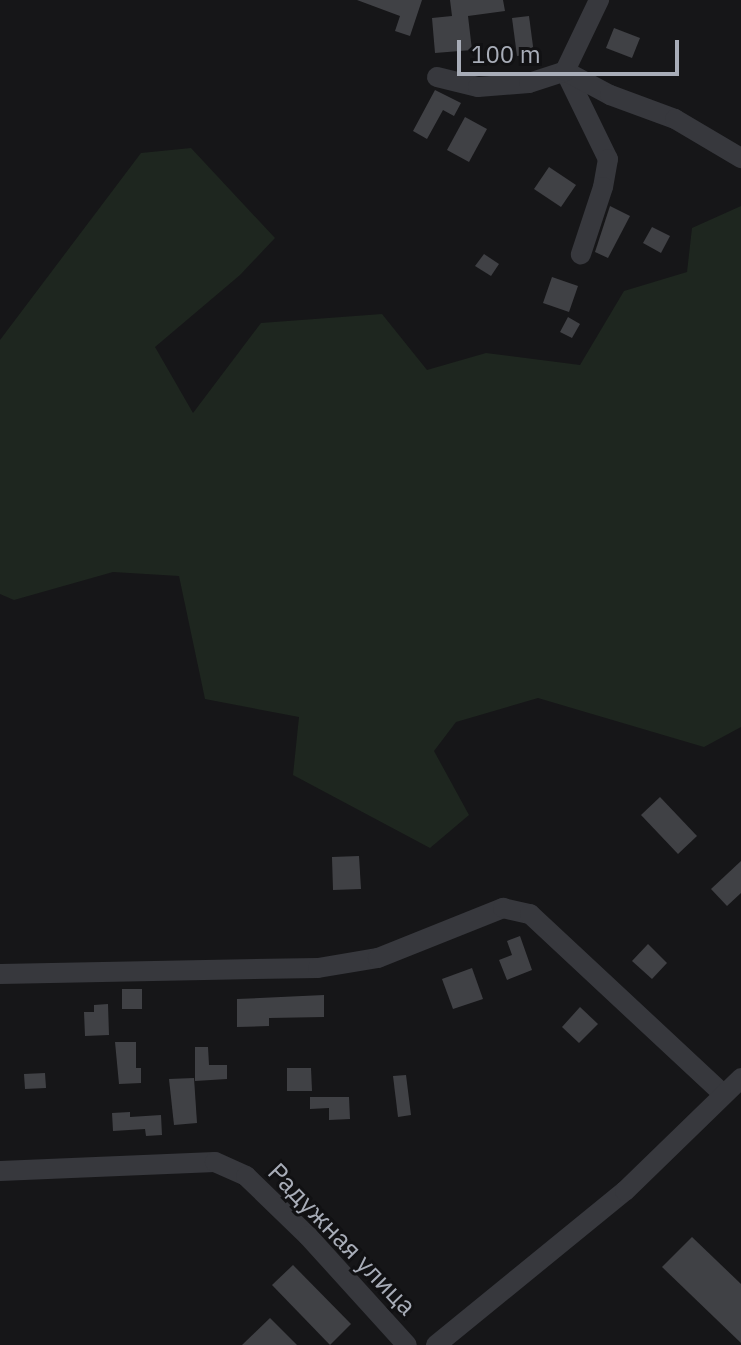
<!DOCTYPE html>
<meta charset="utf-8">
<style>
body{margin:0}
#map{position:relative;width:741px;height:1345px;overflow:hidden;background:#161618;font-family:"IBM Plex Sans",sans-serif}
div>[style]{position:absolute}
.green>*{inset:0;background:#1e261f}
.building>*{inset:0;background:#404145}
.minor>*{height:20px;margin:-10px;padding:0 10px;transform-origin:10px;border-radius:10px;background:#37383d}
span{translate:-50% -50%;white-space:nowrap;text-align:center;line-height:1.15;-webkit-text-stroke:6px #111113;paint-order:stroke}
.street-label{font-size:26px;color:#a8adb8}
.scale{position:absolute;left:457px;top:40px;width:222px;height:36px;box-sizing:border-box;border:4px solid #a8adb8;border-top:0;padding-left:10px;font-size:24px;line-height:28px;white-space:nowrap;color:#a8adb8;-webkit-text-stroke:6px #111113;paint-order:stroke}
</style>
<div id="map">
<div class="green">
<i style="clip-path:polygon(191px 148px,275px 238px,240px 275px,155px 347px,193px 413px,261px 323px,382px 314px,427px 370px,486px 353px,580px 365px,624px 291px,687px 272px,692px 228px,741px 206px,741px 727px,704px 747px,538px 698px,456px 722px,434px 751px,469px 815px,430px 848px,293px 775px,299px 717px,205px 699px,179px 576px,113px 572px,14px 600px,0 594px,0 340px,141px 153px)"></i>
</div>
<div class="building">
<i style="clip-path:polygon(357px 0,422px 0,410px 36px,395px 31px,400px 16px)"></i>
<i style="clip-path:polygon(450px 0,503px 0,505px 11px,468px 16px,472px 50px,435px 53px,432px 18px,452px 16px)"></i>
<i style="clip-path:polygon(529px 16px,534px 54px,517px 56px,512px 18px)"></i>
<i style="clip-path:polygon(614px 28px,640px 38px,632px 58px,606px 48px)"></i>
<i style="clip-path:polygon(435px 90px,461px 103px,454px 116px,443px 110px,427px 139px,413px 131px)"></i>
<i style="clip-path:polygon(465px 117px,487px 129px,469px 162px,447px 150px)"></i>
<i style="clip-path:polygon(549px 167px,576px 185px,561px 207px,534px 189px)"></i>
<i style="clip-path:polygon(610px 206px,630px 216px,608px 258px,595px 252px)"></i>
<i style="clip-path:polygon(652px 227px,670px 236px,661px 253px,643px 243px)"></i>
<i style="clip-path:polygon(484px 254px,499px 264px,491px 276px,475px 266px)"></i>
<i style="clip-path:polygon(552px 277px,578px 286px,569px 312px,543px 303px)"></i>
<i style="clip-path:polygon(568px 317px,580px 324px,572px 338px,560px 332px)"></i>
<i style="clip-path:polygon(660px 797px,697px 836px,678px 854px,641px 815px)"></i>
<i style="clip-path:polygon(359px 856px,361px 889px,333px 890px,332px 857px)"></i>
<i style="clip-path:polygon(741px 861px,741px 893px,727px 906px,711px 889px)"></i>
<i style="clip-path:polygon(520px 936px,532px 970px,507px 980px,499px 960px,512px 955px,507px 941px)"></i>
<i style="clip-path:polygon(648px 944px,667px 963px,652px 979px,632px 961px)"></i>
<i style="clip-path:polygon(472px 968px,483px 999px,453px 1009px,442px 979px)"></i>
<i style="clip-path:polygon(122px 989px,142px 989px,142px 1009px,122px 1009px)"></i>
<i style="clip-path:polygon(324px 995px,324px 1017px,269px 1018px,269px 1026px,237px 1027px,237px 999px)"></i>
<i style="clip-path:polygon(108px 1004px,109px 1035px,85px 1036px,84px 1012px,94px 1012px,94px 1005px)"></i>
<i style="clip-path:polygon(580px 1007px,598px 1024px,579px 1043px,562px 1027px)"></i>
<i style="clip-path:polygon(115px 1042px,136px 1042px,136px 1068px,141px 1068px,141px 1083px,119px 1084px)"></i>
<i style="clip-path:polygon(195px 1047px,208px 1047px,209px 1065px,227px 1065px,227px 1079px,195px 1081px)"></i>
<i style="clip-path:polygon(287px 1068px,311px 1068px,312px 1091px,287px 1091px)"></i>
<i style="clip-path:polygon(45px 1073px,46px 1088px,25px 1089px,24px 1074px)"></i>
<i style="clip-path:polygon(406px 1075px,411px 1115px,398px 1117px,393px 1076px)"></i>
<i style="clip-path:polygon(194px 1078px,197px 1123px,174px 1125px,169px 1079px)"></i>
<i style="clip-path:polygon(310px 1097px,349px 1097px,350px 1119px,329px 1120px,329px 1108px,310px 1109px)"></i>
<i style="clip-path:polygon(130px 1112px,130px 1117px,161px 1115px,162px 1135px,146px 1136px,145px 1129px,113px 1131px,112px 1113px)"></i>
<i style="clip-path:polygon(692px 1237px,741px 1284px,741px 1343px,662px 1267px)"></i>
<i style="clip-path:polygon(293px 1265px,351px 1324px,330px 1345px,272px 1285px)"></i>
<i style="clip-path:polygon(270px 1318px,297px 1345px,242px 1345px)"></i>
</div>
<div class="minor">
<i style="left:565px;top:71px;width:98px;rotate:64deg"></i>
<i style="left:608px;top:159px;width:28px;rotate:100deg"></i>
<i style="left:603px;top:187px;width:71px;rotate:108.2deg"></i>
<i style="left:565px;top:71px;width:51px;rotate:28.1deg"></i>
<i style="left:610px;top:95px;width:69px;rotate:20.3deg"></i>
<i style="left:675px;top:119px;width:77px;rotate:30.6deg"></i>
<i style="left:437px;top:77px;width:42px;rotate:13.7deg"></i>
<i style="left:478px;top:87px;width:51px;rotate:-4.5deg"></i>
<i style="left:529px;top:83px;width:38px;rotate:-18deg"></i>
<i style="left:565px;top:71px;width:79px;rotate:-64.4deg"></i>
<i style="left:0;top:974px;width:318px;rotate:-1.1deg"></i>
<i style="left:318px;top:968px;width:61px;rotate:-9.5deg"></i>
<i style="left:378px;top:958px;width:135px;rotate:-21.8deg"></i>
<i style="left:503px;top:908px;width:28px;rotate:13deg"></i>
<i style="left:530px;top:914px;width:264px;rotate:43deg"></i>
<i style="left:0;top:1171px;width:215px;rotate:-2.4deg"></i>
<i style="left:215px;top:1162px;width:34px;rotate:24deg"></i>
<i style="left:246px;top:1176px;width:86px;rotate:44.1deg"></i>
<i style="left:308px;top:1236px;width:147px;rotate:47.8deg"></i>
<i style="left:436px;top:1345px;width:244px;rotate:-39.2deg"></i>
<i style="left:625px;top:1191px;width:162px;rotate:-44.2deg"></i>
</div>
<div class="street-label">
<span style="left:342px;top:1239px;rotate:46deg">Радужная улица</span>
</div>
<div class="scale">100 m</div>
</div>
